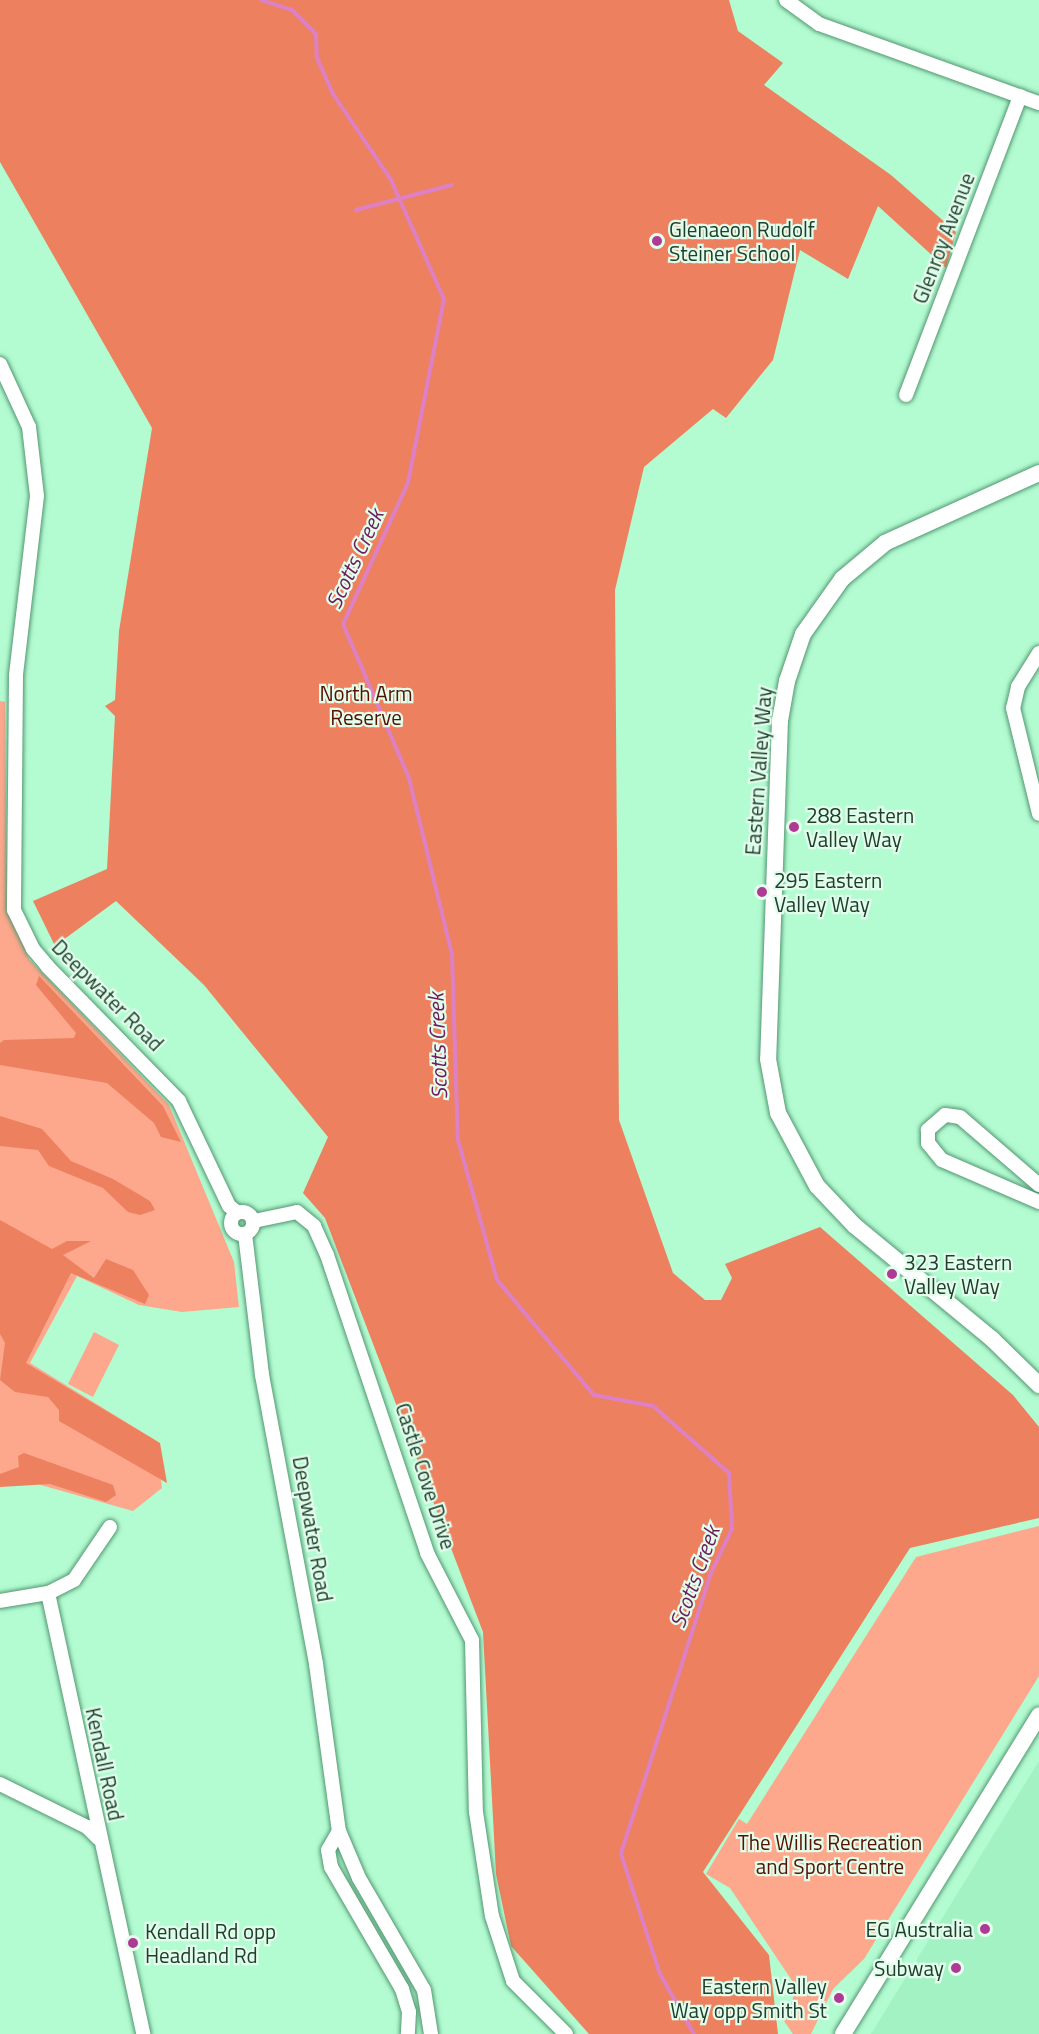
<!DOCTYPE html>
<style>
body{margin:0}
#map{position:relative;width:1039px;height:2034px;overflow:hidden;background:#b3fbd1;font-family:"Titillium Web",sans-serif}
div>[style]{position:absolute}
.built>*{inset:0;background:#a2f2c3}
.green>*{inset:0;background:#fda78c}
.forest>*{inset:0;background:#ed805e}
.stream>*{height:4px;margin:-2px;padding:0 2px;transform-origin:2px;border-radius:2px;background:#de80c4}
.roads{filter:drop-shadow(0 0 2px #519771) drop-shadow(0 0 2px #519771)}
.minor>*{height:14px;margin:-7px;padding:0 7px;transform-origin:7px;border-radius:7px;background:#fff}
.minor>.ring{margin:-7px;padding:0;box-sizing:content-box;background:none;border:14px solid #fff;border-radius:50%}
.major>*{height:16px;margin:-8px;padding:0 8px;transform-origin:8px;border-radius:8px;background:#fff}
.dots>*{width:16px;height:16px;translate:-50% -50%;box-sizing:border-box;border:3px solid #e2fdec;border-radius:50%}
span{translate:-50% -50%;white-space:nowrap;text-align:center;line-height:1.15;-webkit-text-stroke:4.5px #e2fdec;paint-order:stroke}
.poi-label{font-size:21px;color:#203e2d}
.left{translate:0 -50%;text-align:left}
.right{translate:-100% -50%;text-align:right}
.street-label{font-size:21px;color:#203e2d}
.park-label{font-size:21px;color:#561200}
.water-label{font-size:22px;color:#6e1b5c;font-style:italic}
</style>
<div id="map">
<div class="built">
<i style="clip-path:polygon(1039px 1761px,1039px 2034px,871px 2034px,914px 1964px)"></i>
</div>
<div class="green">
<i style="clip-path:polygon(0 701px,5px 702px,7px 905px,29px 959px,169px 1105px,234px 1262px,239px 1307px,182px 1312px,139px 1305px,77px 1276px,30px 1363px,155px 1440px,162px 1488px,133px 1511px,16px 1478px,0 1484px)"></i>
<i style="clip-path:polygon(94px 1332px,119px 1345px,93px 1397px,68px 1384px)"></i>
<i style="clip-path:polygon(1039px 1526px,1039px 1676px,864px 1959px,833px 1989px,811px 2034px,793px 2034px,784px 2021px,797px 1988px,730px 1888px,706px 1874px,739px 1819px,747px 1824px,916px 1557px)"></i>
</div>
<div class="forest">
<i style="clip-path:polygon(0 0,729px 0,738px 31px,783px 63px,764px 85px,891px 175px,956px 232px,946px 268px,878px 206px,848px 279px,800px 250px,773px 360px,726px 418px,713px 409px,644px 467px,615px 590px,619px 1120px,673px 1273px,705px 1300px,721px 1300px,732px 1278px,725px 1264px,820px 1227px,1013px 1395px,1039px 1427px,1039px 1518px,910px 1548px,703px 1872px,769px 1955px,778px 2034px,589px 2034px,511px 1946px,496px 1874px,483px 1632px,325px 1218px,303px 1193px,328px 1137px,204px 985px,116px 901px,55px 946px,33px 901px,107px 869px,115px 716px,105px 706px,115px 700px,119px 631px,152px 428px,0 162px)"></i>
<i style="clip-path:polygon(39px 976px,163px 1106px,181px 1142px,161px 1137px,154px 1123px,107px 1083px,0 1065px,0 1043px,4px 1040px,74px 1038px,76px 1033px,36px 985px)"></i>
<i style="clip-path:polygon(0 1116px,42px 1129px,71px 1161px,113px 1179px,150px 1201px,155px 1210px,140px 1215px,128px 1212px,103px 1188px,49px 1166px,38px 1150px,0 1146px)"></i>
<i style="clip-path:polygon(0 1220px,52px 1249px,67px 1241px,91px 1241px,63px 1255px,94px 1278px,106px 1259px,133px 1270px,149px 1295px,145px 1304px,71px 1273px,26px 1363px,160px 1443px,167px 1483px,59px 1421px,59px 1410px,48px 1397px,15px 1392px,0 1380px,5px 1343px,0 1334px)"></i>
<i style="clip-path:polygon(24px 1453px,113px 1485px,116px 1495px,106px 1502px,50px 1484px,0 1487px,0 1474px,19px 1467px,18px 1456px)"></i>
</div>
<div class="stream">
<i style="left:261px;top:0;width:33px;rotate:18deg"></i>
<i style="left:292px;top:10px;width:34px;rotate:45deg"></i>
<i style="left:316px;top:34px;width:24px;rotate:88deg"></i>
<i style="left:317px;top:58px;width:39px;rotate:66deg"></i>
<i style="left:333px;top:94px;width:104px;rotate:56deg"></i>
<i style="left:391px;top:180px;width:130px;rotate:66deg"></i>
<i style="left:444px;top:299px;width:187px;rotate:101.1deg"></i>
<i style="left:408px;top:483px;width:155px;rotate:114.7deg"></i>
<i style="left:343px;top:624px;width:168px;rotate:66.8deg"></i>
<i style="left:409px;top:778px;width:181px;rotate:76.3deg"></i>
<i style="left:452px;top:954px;width:186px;rotate:88.2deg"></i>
<i style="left:458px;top:1140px;width:145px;rotate:74.4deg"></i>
<i style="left:497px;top:1280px;width:150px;rotate:49.9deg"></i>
<i style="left:594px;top:1395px;width:60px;rotate:10.6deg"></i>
<i style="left:653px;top:1406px;width:101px;rotate:41.4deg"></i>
<i style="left:729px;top:1473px;width:56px;rotate:86.9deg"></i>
<i style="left:732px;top:1529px;width:49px;rotate:115.5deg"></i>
<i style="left:711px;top:1573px;width:295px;rotate:107.8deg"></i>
<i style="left:621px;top:1854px;width:126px;rotate:72deg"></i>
<i style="left:660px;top:1974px;width:69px;rotate:60.5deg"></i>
<i style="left:356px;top:210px;width:99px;rotate:-14.6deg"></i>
</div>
<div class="roads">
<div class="minor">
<i style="left:786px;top:0;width:41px;rotate:36deg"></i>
<i style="left:819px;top:24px;width:234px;rotate:19.8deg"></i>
<i style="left:0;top:364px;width:69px;rotate:65.3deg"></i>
<i style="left:29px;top:427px;width:69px;rotate:83.4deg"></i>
<i style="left:37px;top:496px;width:181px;rotate:96.7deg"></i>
<i style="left:16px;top:676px;width:234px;rotate:90.5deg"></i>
<i style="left:14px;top:910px;width:43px;rotate:64deg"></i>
<i style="left:33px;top:949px;width:23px;rotate:50deg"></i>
<i style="left:48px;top:967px;width:187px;rotate:45.6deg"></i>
<i style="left:179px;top:1101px;width:116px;rotate:64.5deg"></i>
<i style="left:229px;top:1206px;width:11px;rotate:38deg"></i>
<i style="left:906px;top:395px;width:320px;rotate:-69.1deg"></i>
<i style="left:1039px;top:653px;width:40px;rotate:122deg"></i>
<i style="left:1018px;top:687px;width:22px;rotate:103deg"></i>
<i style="left:1013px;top:708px;width:109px;rotate:76.2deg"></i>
<i style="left:1039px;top:1185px;width:104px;rotate:-139.3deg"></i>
<i style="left:960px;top:1117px;width:15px;rotate:-172deg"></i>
<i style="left:945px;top:1115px;width:23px;rotate:139deg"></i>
<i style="left:928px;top:1130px;width:13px;rotate:90deg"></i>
<i style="left:928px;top:1143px;width:22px;rotate:51deg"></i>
<i style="left:942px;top:1160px;width:106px;rotate:23.4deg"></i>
<i class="ring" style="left:231px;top:1212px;width:8px;height:8px"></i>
<i style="left:254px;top:1221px;width:44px;rotate:-11.8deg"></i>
<i style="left:297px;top:1212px;width:22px;rotate:39deg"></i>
<i style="left:314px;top:1226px;width:32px;rotate:66deg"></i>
<i style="left:327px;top:1255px;width:314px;rotate:71.4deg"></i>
<i style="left:427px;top:1553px;width:98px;rotate:62.7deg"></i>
<i style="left:472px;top:1640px;width:172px;rotate:88.7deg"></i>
<i style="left:476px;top:1812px;width:105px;rotate:81.3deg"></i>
<i style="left:492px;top:1916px;width:68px;rotate:72.1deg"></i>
<i style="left:513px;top:1981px;width:75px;rotate:45deg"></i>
<i style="left:245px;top:1234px;width:142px;rotate:83.1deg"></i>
<i style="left:262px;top:1375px;width:294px;rotate:79.4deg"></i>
<i style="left:316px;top:1664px;width:169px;rotate:82.2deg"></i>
<i style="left:339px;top:1831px;width:51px;rotate:66.9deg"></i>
<i style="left:359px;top:1878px;width:129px;rotate:59.9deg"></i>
<i style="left:424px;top:1990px;width:45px;rotate:81deg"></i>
<i style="left:110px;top:1527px;width:64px;rotate:124.2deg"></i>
<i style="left:74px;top:1580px;width:29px;rotate:153deg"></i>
<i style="left:48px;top:1593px;width:451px;rotate:77.8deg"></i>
<i style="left:0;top:1601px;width:49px;rotate:-9.5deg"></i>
<i style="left:0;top:1784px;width:97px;rotate:26.3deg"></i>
<i style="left:87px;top:1827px;width:16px;rotate:45deg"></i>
<i style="left:339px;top:1831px;width:22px;rotate:120deg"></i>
<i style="left:328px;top:1850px;width:17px;rotate:80deg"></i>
<i style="left:331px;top:1867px;width:141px;rotate:59.8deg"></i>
<i style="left:402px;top:1989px;width:24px;rotate:73deg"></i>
<i style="left:409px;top:2012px;width:22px;rotate:93deg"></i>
</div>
<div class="major">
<i style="left:1039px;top:473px;width:169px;rotate:155.6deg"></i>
<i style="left:885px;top:543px;width:56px;rotate:140.1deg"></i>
<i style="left:842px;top:579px;width:67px;rotate:125.3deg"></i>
<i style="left:803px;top:634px;width:50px;rotate:108.8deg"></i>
<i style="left:787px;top:681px;width:40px;rotate:100deg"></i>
<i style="left:780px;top:720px;width:339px;rotate:92deg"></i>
<i style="left:768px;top:1059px;width:55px;rotate:79.5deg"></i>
<i style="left:778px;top:1113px;width:83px;rotate:61.9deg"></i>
<i style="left:817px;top:1186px;width:55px;rotate:46.5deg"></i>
<i style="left:855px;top:1226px;width:178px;rotate:39.5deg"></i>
<i style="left:992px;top:1339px;width:66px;rotate:44.4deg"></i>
<i style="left:843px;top:2034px;width:374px;rotate:-58.4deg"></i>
</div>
</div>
<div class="dots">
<i style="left:657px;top:241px;background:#ae3a94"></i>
<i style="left:794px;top:827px;background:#ae3a94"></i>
<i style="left:762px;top:892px;background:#ae3a94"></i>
<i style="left:892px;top:1274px;background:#ae3a94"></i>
<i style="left:985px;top:1929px;background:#ae3a94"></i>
<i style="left:133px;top:1943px;background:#ae3a94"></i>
<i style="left:956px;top:1968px;background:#ae3a94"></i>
<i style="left:839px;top:1998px;background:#ae3a94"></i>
</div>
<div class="poi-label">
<span class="left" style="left:669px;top:241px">Glenaeon Rudolf<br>Steiner School</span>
<span class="left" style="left:806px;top:827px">288 Eastern<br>Valley Way</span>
<span class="left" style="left:774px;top:892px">295 Eastern<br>Valley Way</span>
<span class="left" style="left:904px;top:1274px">323 Eastern<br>Valley Way</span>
<span class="right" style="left:973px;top:1929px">EG Australia</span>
<span class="left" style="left:145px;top:1943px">Kendall Rd opp<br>Headland Rd</span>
<span class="right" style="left:944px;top:1968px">Subway</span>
<span class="right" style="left:827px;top:1998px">Eastern Valley<br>Way opp Smith St</span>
</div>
<div class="street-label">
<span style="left:943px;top:238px;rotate:-69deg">Glenroy Avenue</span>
<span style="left:758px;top:771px;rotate:-86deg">Eastern Valley Way</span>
<span style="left:108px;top:995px;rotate:45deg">Deepwater Road</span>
<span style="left:426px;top:1476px;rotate:72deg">Castle Cove Drive</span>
<span style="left:313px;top:1529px;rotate:80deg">Deepwater Road</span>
<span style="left:105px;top:1764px;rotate:78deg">Kendall Road</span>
</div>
<div class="park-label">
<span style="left:366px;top:705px">North Arm<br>Reserve</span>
<span style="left:830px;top:1854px">The Willis Recreation<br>and Sport Centre</span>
</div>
<div class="water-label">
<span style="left:355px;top:559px;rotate:-65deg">Scotts Creek</span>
<span style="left:438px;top:1046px;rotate:-92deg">Scotts Creek</span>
<span style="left:695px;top:1577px;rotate:-70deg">Scotts Creek</span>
</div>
</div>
